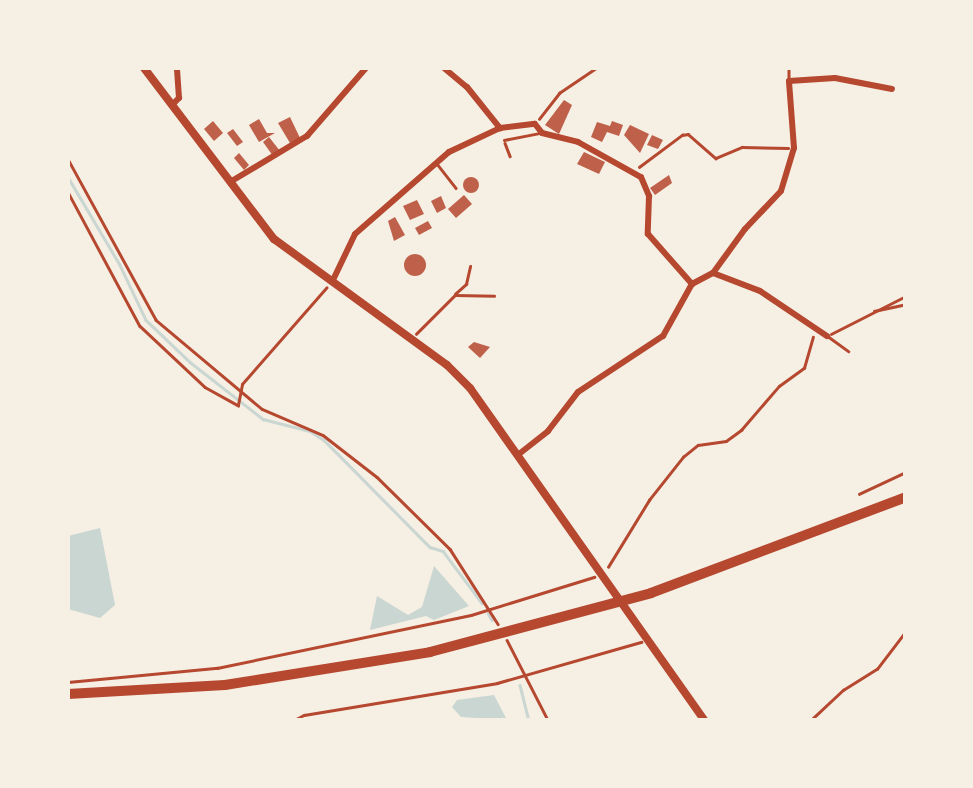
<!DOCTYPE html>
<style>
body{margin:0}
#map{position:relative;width:973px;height:788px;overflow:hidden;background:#f6efe4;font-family:Poppins,sans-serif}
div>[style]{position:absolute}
.water>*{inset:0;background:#c9d6d2}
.stream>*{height:2.5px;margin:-1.25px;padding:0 1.25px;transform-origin:1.25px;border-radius:1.25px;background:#c9d6d2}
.building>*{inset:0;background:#bf614a}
.round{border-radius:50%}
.path>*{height:2.5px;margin:-1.25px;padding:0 1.25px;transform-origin:1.25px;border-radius:1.25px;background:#b5482f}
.service>*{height:2.5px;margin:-1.25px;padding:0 1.25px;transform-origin:1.25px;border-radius:1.25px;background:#b5482f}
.minor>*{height:6px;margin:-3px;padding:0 3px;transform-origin:3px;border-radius:3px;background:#b5482f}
.tertiary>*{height:8px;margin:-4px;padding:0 4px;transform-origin:4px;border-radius:4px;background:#b5482f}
.motorway>*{height:10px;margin:-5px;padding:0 5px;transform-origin:5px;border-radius:5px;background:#b5482f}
span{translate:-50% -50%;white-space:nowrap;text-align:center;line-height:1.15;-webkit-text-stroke:10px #f6efe4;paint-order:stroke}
.frame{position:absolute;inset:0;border:70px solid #f6efe4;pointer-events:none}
</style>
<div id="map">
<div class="water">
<i style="clip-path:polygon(100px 528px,115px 605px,100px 618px,68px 609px,68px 536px)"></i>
<i style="clip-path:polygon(434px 566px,469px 606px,434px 620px,426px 616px,370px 630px,377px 596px,408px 615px,422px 607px)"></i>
<i style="clip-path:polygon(494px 695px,507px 720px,461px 717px,452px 707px,457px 700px)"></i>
</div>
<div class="stream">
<i style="left:68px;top:177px;width:102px;rotate:59.4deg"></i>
<i style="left:120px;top:265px;width:61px;rotate:64.7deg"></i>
<i style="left:146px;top:320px;width:61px;rotate:43.7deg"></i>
<i style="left:190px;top:362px;width:93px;rotate:38deg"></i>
<i style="left:263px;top:419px;width:49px;rotate:14.3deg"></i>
<i style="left:310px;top:431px;width:17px;rotate:33deg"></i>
<i style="left:324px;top:440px;width:151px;rotate:45.3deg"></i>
<i style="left:430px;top:547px;width:14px;rotate:17deg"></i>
<i style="left:443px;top:551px;width:65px;rotate:53.1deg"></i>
<i style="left:488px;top:613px;width:8px;rotate:60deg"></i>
<i style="left:520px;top:685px;width:36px;rotate:76deg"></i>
</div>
<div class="building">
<i style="clip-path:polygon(564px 100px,572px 105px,559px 134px,545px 125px)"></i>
<i style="clip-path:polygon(290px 117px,300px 138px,290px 143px,278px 123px)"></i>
<i style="clip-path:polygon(259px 119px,267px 133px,275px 133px,259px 142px,249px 125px)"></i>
<i style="clip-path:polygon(213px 121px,223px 133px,214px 141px,204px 129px)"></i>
<i style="clip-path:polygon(612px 121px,623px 125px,619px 136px,607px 132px,602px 142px,591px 137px,597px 122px,610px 126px)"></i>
<i style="clip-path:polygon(630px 125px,649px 134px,640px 153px,624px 135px)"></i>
<i style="clip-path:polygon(233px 129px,243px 142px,237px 146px,227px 133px)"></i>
<i style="clip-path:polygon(652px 135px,663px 140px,658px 149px,647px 145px)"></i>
<i style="clip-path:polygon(269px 137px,280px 151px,273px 156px,263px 142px)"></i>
<i style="clip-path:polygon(584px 152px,605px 162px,599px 174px,577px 164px)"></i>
<i style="clip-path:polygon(239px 153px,249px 165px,244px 170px,234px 158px)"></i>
<i style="clip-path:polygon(669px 175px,672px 183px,655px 195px,650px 188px)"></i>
<i class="round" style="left:463px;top:177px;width:16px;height:16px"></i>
<i style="clip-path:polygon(464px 195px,472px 204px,456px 218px,448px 209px)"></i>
<i style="clip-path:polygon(441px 196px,446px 208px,437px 213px,431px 201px)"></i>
<i style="clip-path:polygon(417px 200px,424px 214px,410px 220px,403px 206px)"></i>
<i style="clip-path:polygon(395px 217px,405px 235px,394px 241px,388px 221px)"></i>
<i style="clip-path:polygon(428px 221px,432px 228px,419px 235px,415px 228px)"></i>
<i class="round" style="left:404px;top:254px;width:22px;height:22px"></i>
<i style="clip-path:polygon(474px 342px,490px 347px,480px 358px,468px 347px)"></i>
</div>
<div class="path">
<i style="left:539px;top:119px;width:33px;rotate:-52deg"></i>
<i style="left:559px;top:93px;width:45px;rotate:-34deg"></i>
<i style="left:505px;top:143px;width:14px;rotate:69deg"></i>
<i style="left:68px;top:159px;width:183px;rotate:61.3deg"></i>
<i style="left:156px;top:320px;width:138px;rotate:40deg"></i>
<i style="left:262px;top:409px;width:66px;rotate:23.1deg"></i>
<i style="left:323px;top:435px;width:68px;rotate:37.9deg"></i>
<i style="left:377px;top:477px;width:103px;rotate:44.6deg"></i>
<i style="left:450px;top:549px;width:89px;rotate:57.4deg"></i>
<i style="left:639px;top:167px;width:54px;rotate:-36.7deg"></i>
<i style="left:682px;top:135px;width:6px;rotate:-9deg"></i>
<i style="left:688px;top:134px;width:37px;rotate:41deg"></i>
<i style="left:716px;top:158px;width:28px;rotate:-23deg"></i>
<i style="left:742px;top:147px;width:46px;rotate:1.2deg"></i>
<i style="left:68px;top:192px;width:152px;rotate:61.8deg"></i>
<i style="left:140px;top:326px;width:89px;rotate:43.2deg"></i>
<i style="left:205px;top:387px;width:38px;rotate:29deg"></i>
<i style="left:238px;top:405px;width:21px;rotate:-79deg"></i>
<i style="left:242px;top:384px;width:128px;rotate:-48.8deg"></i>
<i style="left:455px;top:294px;width:15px;rotate:-42deg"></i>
<i style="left:466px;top:284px;width:18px;rotate:-77deg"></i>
<i style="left:874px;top:311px;width:33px;rotate:-12deg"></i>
<i style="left:416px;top:334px;width:55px;rotate:-45deg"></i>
<i style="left:455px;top:295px;width:39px;rotate:1deg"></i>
<i style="left:831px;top:334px;width:84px;rotate:-26.9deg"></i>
<i style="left:859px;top:494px;width:52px;rotate:-25.1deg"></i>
<i style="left:608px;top:567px;width:79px;rotate:-58.5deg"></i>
<i style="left:649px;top:500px;width:55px;rotate:-51.7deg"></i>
<i style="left:683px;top:457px;width:19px;rotate:-39deg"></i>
<i style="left:698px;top:445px;width:28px;rotate:-8deg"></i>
<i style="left:726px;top:441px;width:19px;rotate:-36deg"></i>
<i style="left:741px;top:430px;width:58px;rotate:-49.2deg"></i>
<i style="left:779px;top:386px;width:31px;rotate:-36deg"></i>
<i style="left:804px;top:368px;width:32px;rotate:-74deg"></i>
<i style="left:507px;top:640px;width:90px;rotate:62.9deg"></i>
<i style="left:68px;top:682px;width:150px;rotate:-5.4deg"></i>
<i style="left:217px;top:668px;width:259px;rotate:-11.8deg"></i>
<i style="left:471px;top:615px;width:129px;rotate:-17.2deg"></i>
<i style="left:294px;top:720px;width:11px;rotate:-27deg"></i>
<i style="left:304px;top:715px;width:196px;rotate:-9.4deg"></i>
<i style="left:497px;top:683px;width:150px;rotate:-15.9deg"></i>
<i style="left:811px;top:720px;width:44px;rotate:-43.2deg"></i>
<i style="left:843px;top:690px;width:40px;rotate:-32deg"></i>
<i style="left:877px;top:669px;width:48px;rotate:-52.7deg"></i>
</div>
<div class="service">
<i style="left:789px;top:68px;width:12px;rotate:90deg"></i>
<i style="left:504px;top:140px;width:38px;rotate:-11deg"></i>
<i style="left:438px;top:165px;width:29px;rotate:52deg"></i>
<i style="left:829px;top:337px;width:24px;rotate:36deg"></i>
</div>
<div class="minor">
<i style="left:444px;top:68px;width:30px;rotate:40deg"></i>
<i style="left:467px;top:87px;width:53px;rotate:51.2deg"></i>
<i style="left:172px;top:105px;width:10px;rotate:-45deg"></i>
<i style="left:179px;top:98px;width:30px;rotate:-94deg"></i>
<i style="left:230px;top:182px;width:90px;rotate:-30.9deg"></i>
<i style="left:307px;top:136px;width:90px;rotate:-49.1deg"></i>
<i style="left:713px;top:273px;width:50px;rotate:21deg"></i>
<i style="left:760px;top:291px;width:81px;rotate:33.9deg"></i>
<i style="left:333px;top:280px;width:51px;rotate:-64.4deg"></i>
<i style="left:355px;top:234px;width:125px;rotate:-41.1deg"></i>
<i style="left:449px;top:152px;width:56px;rotate:-25.2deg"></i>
<i style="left:500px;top:128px;width:35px;rotate:-7deg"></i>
<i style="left:535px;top:124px;width:11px;rotate:52deg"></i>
<i style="left:542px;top:133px;width:37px;rotate:14deg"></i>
<i style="left:578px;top:142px;width:72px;rotate:29.1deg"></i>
<i style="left:641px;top:177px;width:21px;rotate:67deg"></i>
<i style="left:649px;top:196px;width:38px;rotate:92deg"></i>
<i style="left:648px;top:234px;width:67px;rotate:48.7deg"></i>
<i style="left:519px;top:454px;width:37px;rotate:-38deg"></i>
<i style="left:548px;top:431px;width:49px;rotate:-52.4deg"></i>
<i style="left:578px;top:392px;width:102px;rotate:-33.4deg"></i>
<i style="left:663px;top:336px;width:60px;rotate:-60.9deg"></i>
<i style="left:692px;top:284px;width:24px;rotate:-28deg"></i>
<i style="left:713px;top:273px;width:54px;rotate:-54deg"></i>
<i style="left:745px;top:229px;width:52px;rotate:-46.5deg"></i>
<i style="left:781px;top:191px;width:45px;rotate:-73.2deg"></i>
<i style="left:794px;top:148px;width:67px;rotate:-94.3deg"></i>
<i style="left:789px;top:81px;width:46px;rotate:-3.7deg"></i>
<i style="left:835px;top:78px;width:58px;rotate:10.9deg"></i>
</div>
<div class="tertiary">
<i style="left:144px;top:68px;width:215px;rotate:52.8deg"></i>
<i style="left:274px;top:239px;width:214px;rotate:36.1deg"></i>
<i style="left:447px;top:365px;width:33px;rotate:45deg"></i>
<i style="left:470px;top:388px;width:406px;rotate:54.8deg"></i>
</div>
<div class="motorway">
<i style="left:68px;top:694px;width:157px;rotate:-3.3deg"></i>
<i style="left:225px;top:685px;width:208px;rotate:-9.1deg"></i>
<i style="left:430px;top:652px;width:229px;rotate:-14.9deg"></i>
<i style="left:651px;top:593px;width:272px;rotate:-20.6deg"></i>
</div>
<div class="frame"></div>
</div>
